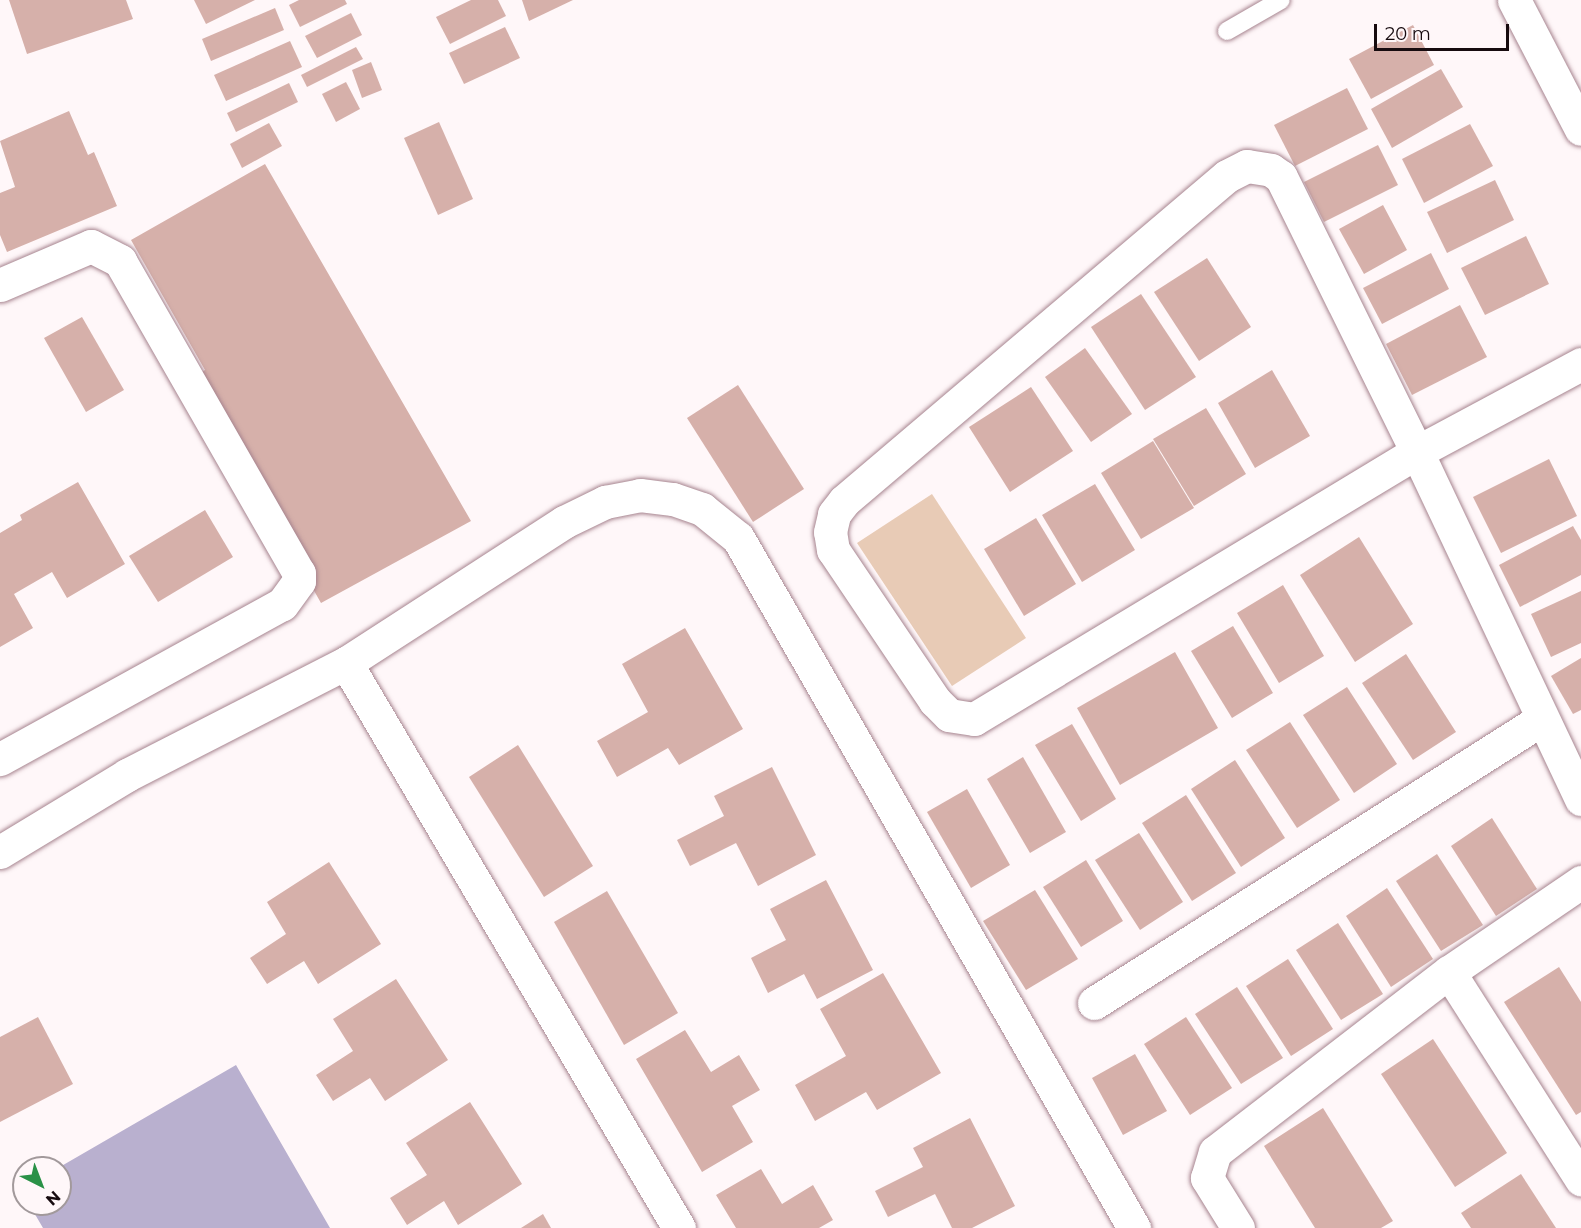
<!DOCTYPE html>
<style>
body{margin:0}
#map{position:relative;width:1581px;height:1228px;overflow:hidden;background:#fff7f9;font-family:Montserrat,sans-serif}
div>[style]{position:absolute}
.green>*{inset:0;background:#e8cbb6}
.water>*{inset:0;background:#b9b0cf}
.building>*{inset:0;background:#d6b0aa}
.roads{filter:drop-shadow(0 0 2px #a7848f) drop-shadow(0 0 2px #a7848f)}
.service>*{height:18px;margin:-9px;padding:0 9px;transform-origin:9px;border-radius:9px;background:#fff}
.minor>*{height:33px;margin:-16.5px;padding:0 16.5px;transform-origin:16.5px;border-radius:16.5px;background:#fff}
span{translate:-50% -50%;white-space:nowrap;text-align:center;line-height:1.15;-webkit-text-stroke:6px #fff7f9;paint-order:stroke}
.north{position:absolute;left:12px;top:1156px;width:60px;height:60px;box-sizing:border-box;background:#fff7f9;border:2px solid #a2999b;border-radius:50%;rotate:138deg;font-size:16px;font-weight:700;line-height:24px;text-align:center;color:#170b0f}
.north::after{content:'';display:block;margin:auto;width:21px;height:27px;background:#2a9147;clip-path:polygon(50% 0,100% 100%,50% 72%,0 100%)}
.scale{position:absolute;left:1374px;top:24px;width:135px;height:27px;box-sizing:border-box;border:3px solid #170b0f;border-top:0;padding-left:8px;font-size:18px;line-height:21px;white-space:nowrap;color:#170b0f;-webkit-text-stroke:4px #fff7f9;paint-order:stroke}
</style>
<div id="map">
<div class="green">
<i style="clip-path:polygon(932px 494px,1026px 638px,952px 686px,857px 543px)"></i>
</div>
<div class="water">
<i style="clip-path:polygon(236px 1065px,330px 1228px,43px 1228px,29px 1204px,60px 1204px,58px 1168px)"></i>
</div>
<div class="building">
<i style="clip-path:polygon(9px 0,126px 0,133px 19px,27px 54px)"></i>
<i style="clip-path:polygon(194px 0,255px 0,206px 24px)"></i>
<i style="clip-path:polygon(299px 0,345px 0,347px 4px,300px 27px,289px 5px)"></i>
<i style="clip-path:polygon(471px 0,498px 0,506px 16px,450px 44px,436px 17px)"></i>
<i style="clip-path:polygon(522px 0,573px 0,529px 21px)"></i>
<i style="clip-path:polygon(275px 8px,284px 30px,211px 61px,202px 39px)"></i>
<i style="clip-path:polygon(351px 13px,362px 35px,317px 58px,305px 36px)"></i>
<i style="clip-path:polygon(1413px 25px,1434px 65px,1371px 99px,1349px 59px)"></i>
<i style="clip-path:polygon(505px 27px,520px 58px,464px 84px,449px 53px)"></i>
<i style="clip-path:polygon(290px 41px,302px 67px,226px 101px,214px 75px)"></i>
<i style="clip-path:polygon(356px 47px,363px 59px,307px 87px,301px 75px)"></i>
<i style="clip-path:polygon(371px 62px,382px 90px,362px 98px,352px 70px)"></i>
<i style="clip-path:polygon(1441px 69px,1463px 107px,1392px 148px,1371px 109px)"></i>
<i style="clip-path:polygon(346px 82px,360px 109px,336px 122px,322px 94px)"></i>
<i style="clip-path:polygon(289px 83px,298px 102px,236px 132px,227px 113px)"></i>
<i style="clip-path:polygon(1347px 88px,1368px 129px,1295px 166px,1274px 125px)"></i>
<i style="clip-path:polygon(69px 111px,88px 155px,94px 152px,117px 206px,7px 252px,0 235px,0 193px,15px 187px,0 141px)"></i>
<i style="clip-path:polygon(439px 122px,473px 199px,438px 215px,404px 138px)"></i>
<i style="clip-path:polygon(269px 123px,282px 146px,242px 168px,230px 144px)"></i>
<i style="clip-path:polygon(1470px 124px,1493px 166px,1424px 203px,1402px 159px)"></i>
<i style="clip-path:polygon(1378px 145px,1398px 185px,1324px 222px,1304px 182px)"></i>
<i style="clip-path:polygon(265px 164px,471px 521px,321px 603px,193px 377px,205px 370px,131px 240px)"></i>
<i style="clip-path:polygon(1495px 180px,1514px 220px,1447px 253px,1427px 212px)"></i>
<i style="clip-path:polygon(1383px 205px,1407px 250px,1364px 274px,1339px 229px)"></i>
<i style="clip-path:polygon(1526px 236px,1549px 284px,1485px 315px,1461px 268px)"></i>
<i style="clip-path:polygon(1431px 253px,1449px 289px,1382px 324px,1363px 288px)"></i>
<i style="clip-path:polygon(1207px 258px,1251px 327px,1199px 361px,1154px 292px)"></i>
<i style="clip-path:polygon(1141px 294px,1196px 377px,1145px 410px,1091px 327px)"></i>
<i style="clip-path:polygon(1460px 305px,1487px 357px,1412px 395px,1386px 344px)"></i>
<i style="clip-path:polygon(82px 317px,124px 390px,86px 412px,44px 338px)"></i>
<i style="clip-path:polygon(1085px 348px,1132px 414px,1091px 442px,1045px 377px)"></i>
<i style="clip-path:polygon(1272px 370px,1310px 436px,1255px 468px,1218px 403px)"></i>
<i style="clip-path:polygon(738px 385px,804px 489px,753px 522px,687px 418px)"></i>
<i style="clip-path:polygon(1031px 387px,1073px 451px,1010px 492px,969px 427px)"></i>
<i style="clip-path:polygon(1206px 408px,1246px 474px,1194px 506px,1153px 439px)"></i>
<i style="clip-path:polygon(1153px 441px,1194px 508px,1141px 539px,1101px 473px)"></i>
<i style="clip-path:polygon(1549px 459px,1577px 516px,1501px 553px,1473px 497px)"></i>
<i style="clip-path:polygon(78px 482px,125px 564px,67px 598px,52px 572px,14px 594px,33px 628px,0 647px,0 533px,22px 520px,20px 515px)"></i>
<i style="clip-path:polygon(1095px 484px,1135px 550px,1082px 582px,1042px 515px)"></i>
<i style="clip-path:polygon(205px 510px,233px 557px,158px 602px,129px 556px)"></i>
<i style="clip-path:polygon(1036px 518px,1076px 584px,1024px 616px,984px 549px)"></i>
<i style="clip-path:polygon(1573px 526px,1581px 540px,1581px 575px,1520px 607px,1499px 565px)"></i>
<i style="clip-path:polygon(1359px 537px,1413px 624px,1355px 662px,1300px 575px)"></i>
<i style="clip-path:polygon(1283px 585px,1324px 656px,1279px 683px,1237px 613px)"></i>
<i style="clip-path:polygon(1581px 591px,1581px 643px,1551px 657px,1531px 614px)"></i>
<i style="clip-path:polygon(1233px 626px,1273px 693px,1232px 718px,1191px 651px)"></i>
<i style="clip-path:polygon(685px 628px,743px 729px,679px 765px,668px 748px,617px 777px,597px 741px,648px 712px,622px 664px)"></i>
<i style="clip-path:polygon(1175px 652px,1218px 728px,1120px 785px,1077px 708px)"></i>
<i style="clip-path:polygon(1406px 654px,1456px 732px,1413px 760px,1362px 683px)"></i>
<i style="clip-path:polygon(1581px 658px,1581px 710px,1573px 714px,1551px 676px)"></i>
<i style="clip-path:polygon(1347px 687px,1397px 764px,1354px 793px,1303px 715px)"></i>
<i style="clip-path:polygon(1290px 722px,1340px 800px,1297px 828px,1246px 750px)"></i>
<i style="clip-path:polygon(1072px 724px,1116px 799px,1081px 821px,1035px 745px)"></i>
<i style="clip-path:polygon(518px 745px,593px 866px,544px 897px,469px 777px)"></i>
<i style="clip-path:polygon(1023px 757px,1066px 832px,1030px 853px,987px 779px)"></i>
<i style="clip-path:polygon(1235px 760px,1285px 838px,1241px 867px,1191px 789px)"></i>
<i style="clip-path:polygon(772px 767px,816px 855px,758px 886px,736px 843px,690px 866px,677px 840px,724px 816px,714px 796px)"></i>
<i style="clip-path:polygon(967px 789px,1010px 865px,971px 888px,927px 812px)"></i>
<i style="clip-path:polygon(1186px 795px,1236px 873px,1192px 901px,1142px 823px)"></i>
<i style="clip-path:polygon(1492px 818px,1537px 889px,1496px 916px,1451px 846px)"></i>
<i style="clip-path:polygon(1139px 833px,1183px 902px,1140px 930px,1095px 860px)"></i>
<i style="clip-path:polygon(1437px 854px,1483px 925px,1441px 951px,1396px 881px)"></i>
<i style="clip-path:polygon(1086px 860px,1123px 921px,1081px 947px,1043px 887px)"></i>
<i style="clip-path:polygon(329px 862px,381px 944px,318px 984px,304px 961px,267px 984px,250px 958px,286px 934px,267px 902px)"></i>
<i style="clip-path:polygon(826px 880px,873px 970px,817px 999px,804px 974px,768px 993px,751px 958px,786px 940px,770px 909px)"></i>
<i style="clip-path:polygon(1387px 888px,1433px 959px,1391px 987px,1346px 916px)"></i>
<i style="clip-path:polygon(1035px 890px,1078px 959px,1026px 990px,983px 921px)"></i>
<i style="clip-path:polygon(607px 891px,678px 1013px,624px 1045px,554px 922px)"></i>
<i style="clip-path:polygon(1338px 923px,1383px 994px,1341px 1020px,1296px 950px)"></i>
<i style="clip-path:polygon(1288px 959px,1333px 1029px,1291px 1056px,1246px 986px)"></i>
<i style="clip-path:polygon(1559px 967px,1581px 1002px,1581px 1112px,1576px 1115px,1504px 1002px)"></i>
<i style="clip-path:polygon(883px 973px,941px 1073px,877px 1110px,866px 1092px,815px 1121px,795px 1085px,846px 1056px,820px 1009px)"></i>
<i style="clip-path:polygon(396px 979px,448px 1060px,385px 1101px,370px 1078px,333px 1101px,316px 1075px,353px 1051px,333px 1019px)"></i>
<i style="clip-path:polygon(1237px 987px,1283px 1058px,1241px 1084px,1195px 1014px)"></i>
<i style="clip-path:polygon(38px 1017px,73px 1084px,0 1122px,0 1037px)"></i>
<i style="clip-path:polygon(1186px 1017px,1232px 1088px,1190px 1115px,1144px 1044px)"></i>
<i style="clip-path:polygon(685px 1030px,711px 1072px,739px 1055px,760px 1090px,732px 1106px,753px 1142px,702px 1172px,636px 1059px)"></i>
<i style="clip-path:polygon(1433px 1039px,1507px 1153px,1455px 1187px,1381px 1074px)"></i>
<i style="clip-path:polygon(1135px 1054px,1167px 1111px,1123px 1135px,1092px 1078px)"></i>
<i style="clip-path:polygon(470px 1102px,522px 1184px,458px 1225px,444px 1201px,407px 1225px,390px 1198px,427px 1175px,406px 1143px)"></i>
<i style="clip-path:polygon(1323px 1108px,1393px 1221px,1381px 1228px,1315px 1228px,1264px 1146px)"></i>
<i style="clip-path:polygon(970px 1118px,1015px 1206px,972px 1228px,952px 1228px,935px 1194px,888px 1217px,875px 1191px,923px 1167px,913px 1148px)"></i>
<i style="clip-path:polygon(761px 1169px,782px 1204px,813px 1185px,833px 1220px,819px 1228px,736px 1228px,716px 1195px)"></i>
<i style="clip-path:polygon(1521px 1174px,1556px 1228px,1471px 1228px,1461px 1213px)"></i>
<i style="clip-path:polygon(543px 1214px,551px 1228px,521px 1228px)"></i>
</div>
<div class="roads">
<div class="service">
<i style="left:1227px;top:31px;width:62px;rotate:-29.9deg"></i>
</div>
<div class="minor">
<i style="left:1514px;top:0;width:145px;rotate:62.6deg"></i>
<i style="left:0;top:285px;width:99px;rotate:-23.2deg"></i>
<i style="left:91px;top:246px;width:33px;rotate:27deg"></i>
<i style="left:120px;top:261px;width:360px;rotate:60.2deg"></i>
<i style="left:299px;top:573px;width:8px;rotate:90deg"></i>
<i style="left:299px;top:581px;width:29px;rotate:126deg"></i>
<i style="left:282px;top:604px;width:322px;rotate:151.2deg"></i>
<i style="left:1581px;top:364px;width:186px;rotate:151.8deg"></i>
<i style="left:1417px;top:452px;width:517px;rotate:148.92deg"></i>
<i style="left:974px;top:719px;width:25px;rotate:-171deg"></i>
<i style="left:949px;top:715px;width:20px;rotate:-135deg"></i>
<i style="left:935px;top:701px;width:182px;rotate:-124deg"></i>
<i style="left:833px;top:550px;width:18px;rotate:-99deg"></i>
<i style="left:830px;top:532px;width:18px;rotate:-77deg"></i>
<i style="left:834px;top:514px;width:16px;rotate:-52deg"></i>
<i style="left:844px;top:501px;width:502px;rotate:-40.32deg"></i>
<i style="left:1227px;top:176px;width:22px;rotate:-27deg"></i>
<i style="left:1247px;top:166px;width:24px;rotate:9deg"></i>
<i style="left:1271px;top:170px;width:12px;rotate:35deg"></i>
<i style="left:1281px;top:177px;width:307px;rotate:63.7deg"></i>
<i style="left:1417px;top:452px;width:384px;rotate:64.7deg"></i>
<i style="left:346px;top:663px;width:656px;rotate:59.49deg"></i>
<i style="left:0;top:852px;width:149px;rotate:-31.2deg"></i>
<i style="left:127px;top:775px;width:246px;rotate:-27.1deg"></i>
<i style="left:346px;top:663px;width:260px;rotate:-32.9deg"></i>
<i style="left:564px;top:522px;width:46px;rotate:-26deg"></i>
<i style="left:605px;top:502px;width:36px;rotate:-11deg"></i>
<i style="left:640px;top:495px;width:33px;rotate:7deg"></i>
<i style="left:673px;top:499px;width:31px;rotate:19deg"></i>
<i style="left:702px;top:509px;width:46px;rotate:38.9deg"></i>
<i style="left:738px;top:538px;width:796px;rotate:60.15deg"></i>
<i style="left:1449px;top:972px;width:246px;rotate:57.5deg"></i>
<i style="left:1094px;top:1003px;width:530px;rotate:-32.37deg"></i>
<i style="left:1238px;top:1228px;width:59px;rotate:-121.8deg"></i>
<i style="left:1207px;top:1178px;width:27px;rotate:-73deg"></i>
<i style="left:1215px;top:1152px;width:295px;rotate:-37.6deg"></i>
<i style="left:1449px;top:972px;width:160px;rotate:-34.3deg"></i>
</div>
</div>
<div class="north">N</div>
<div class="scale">20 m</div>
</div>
